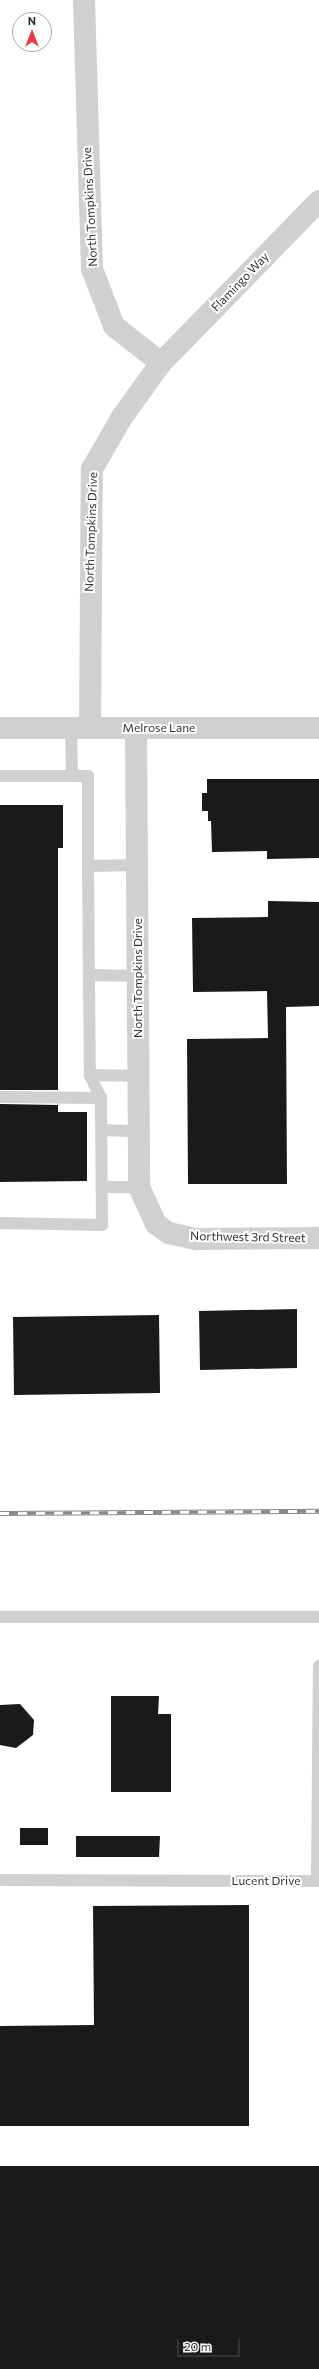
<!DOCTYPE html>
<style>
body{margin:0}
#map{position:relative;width:319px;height:2369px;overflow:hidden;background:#fff;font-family:Commissioner,sans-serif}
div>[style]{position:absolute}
.building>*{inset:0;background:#1a1a1a}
.service>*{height:12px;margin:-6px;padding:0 6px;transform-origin:6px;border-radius:6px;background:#d0d0d0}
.minor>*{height:22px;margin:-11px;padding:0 11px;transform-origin:11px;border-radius:11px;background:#d0d0d0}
.tertiary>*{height:22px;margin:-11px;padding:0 11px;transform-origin:11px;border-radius:11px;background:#d0d0d0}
.rail>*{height:4.5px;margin-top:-2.25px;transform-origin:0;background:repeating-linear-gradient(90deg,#fff 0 9px,#888 0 18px);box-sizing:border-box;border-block:1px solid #888}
span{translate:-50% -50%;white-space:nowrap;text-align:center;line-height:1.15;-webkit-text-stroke:4px #fff;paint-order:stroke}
.street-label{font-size:12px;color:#333}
.north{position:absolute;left:12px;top:12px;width:40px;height:40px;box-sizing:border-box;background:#fff;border:1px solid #adadad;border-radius:50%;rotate:0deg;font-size:11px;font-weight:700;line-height:16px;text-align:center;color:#333}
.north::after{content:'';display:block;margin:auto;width:14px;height:18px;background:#e63946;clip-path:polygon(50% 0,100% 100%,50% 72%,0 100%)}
.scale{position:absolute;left:177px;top:2339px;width:63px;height:18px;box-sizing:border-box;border:2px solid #333;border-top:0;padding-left:5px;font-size:12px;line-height:14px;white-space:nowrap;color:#333;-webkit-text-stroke:3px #fff;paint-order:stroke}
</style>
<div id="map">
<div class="building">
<i style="clip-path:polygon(207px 779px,319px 779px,319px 858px,267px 859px,267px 851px,212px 852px,211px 821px,208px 821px,208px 811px,202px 811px,202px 793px,207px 793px)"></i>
<i style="clip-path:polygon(0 805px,63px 805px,63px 848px,58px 848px,58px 1090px,0 1090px)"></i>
<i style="clip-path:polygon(268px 901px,319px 902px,319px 1006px,286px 1007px,287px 1184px,188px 1184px,187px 1039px,268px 1038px,267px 991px,193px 992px,192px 918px,268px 917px)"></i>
<i style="clip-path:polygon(0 1104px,58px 1105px,58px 1112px,87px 1112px,87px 1181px,0 1182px)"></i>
<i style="clip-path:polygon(297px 1309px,297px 1368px,200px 1370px,199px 1311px)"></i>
<i style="clip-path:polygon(159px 1315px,160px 1393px,14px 1395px,13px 1317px)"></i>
<i style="clip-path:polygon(111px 1696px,159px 1696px,158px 1714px,171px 1714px,171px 1792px,111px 1792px)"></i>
<i style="clip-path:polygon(20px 1704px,34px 1720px,33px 1735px,16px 1748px,0 1745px,0 1705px)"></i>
<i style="clip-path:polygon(20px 1828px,48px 1828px,48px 1845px,20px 1845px)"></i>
<i style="clip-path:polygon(76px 1836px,160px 1836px,159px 1857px,76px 1857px)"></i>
<i style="clip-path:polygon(249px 1905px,249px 2126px,0 2126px,0 2026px,94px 2025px,93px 1906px)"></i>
<i style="clip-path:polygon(0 2166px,319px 2166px,319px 2369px,0 2369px)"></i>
</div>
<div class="service">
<i style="left:71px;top:728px;width:48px;rotate:88.8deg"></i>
<i style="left:72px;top:776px;width:16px"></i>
<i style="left:88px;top:776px;width:90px;rotate:90deg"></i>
<i style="left:88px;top:866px;width:49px;rotate:-1.2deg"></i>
<i style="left:0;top:776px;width:72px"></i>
<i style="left:88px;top:866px;width:209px;rotate:89.5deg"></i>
<i style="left:90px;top:1075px;width:48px;rotate:1.2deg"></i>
<i style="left:89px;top:975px;width:49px;rotate:1.2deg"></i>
<i style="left:0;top:1097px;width:101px;rotate:0.6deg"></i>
<i style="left:102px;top:1130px;width:37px;rotate:2deg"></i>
<i style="left:102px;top:1187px;width:37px"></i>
<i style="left:0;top:1223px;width:102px;rotate:1.1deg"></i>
<i style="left:102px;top:1225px;width:127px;rotate:-90.5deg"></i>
<i style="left:101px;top:1098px;width:25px;rotate:-116deg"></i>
<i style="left:0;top:1617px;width:319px"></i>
<i style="left:0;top:1880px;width:317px;rotate:0.2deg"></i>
<i style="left:317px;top:1881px;width:215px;rotate:-89.5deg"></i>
</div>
<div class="minor">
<i style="left:84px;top:0;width:269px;rotate:88.3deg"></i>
<i style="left:92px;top:269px;width:61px;rotate:68.9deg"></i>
<i style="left:114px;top:326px;width:60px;rotate:38.2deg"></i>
<i style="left:90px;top:728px;width:259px;rotate:-89.6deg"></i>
<i style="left:92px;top:469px;width:60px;rotate:-60deg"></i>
<i style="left:122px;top:417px;width:67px;rotate:-54.2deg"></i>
<i style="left:161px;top:363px;width:226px;rotate:-45.7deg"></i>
<i style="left:136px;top:728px;width:459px;rotate:89.6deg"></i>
<i style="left:139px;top:1187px;width:41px;rotate:65.3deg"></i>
<i style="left:156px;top:1224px;width:16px;rotate:35deg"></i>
<i style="left:169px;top:1233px;width:28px;rotate:13deg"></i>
<i style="left:196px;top:1239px;width:123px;rotate:-0.5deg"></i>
</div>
<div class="tertiary">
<i style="left:0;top:728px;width:319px"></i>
</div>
<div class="rail">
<i style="left:0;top:1513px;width:319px;rotate:-0.4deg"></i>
</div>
<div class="street-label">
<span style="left:90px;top:207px;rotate:-93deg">North Tompkins Drive</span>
<span style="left:240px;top:282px;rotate:-46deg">Flamingo Way</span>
<span style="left:91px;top:532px;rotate:-88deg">North Tompkins Drive</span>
<span style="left:159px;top:728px">Melrose Lane</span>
<span style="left:138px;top:978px;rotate:-90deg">North Tompkins Drive</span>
<span style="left:248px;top:1237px;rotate:1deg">Northwest 3rd Street</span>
<span style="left:266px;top:1881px">Lucent Drive</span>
</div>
<div class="north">N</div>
<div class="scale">20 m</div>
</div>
